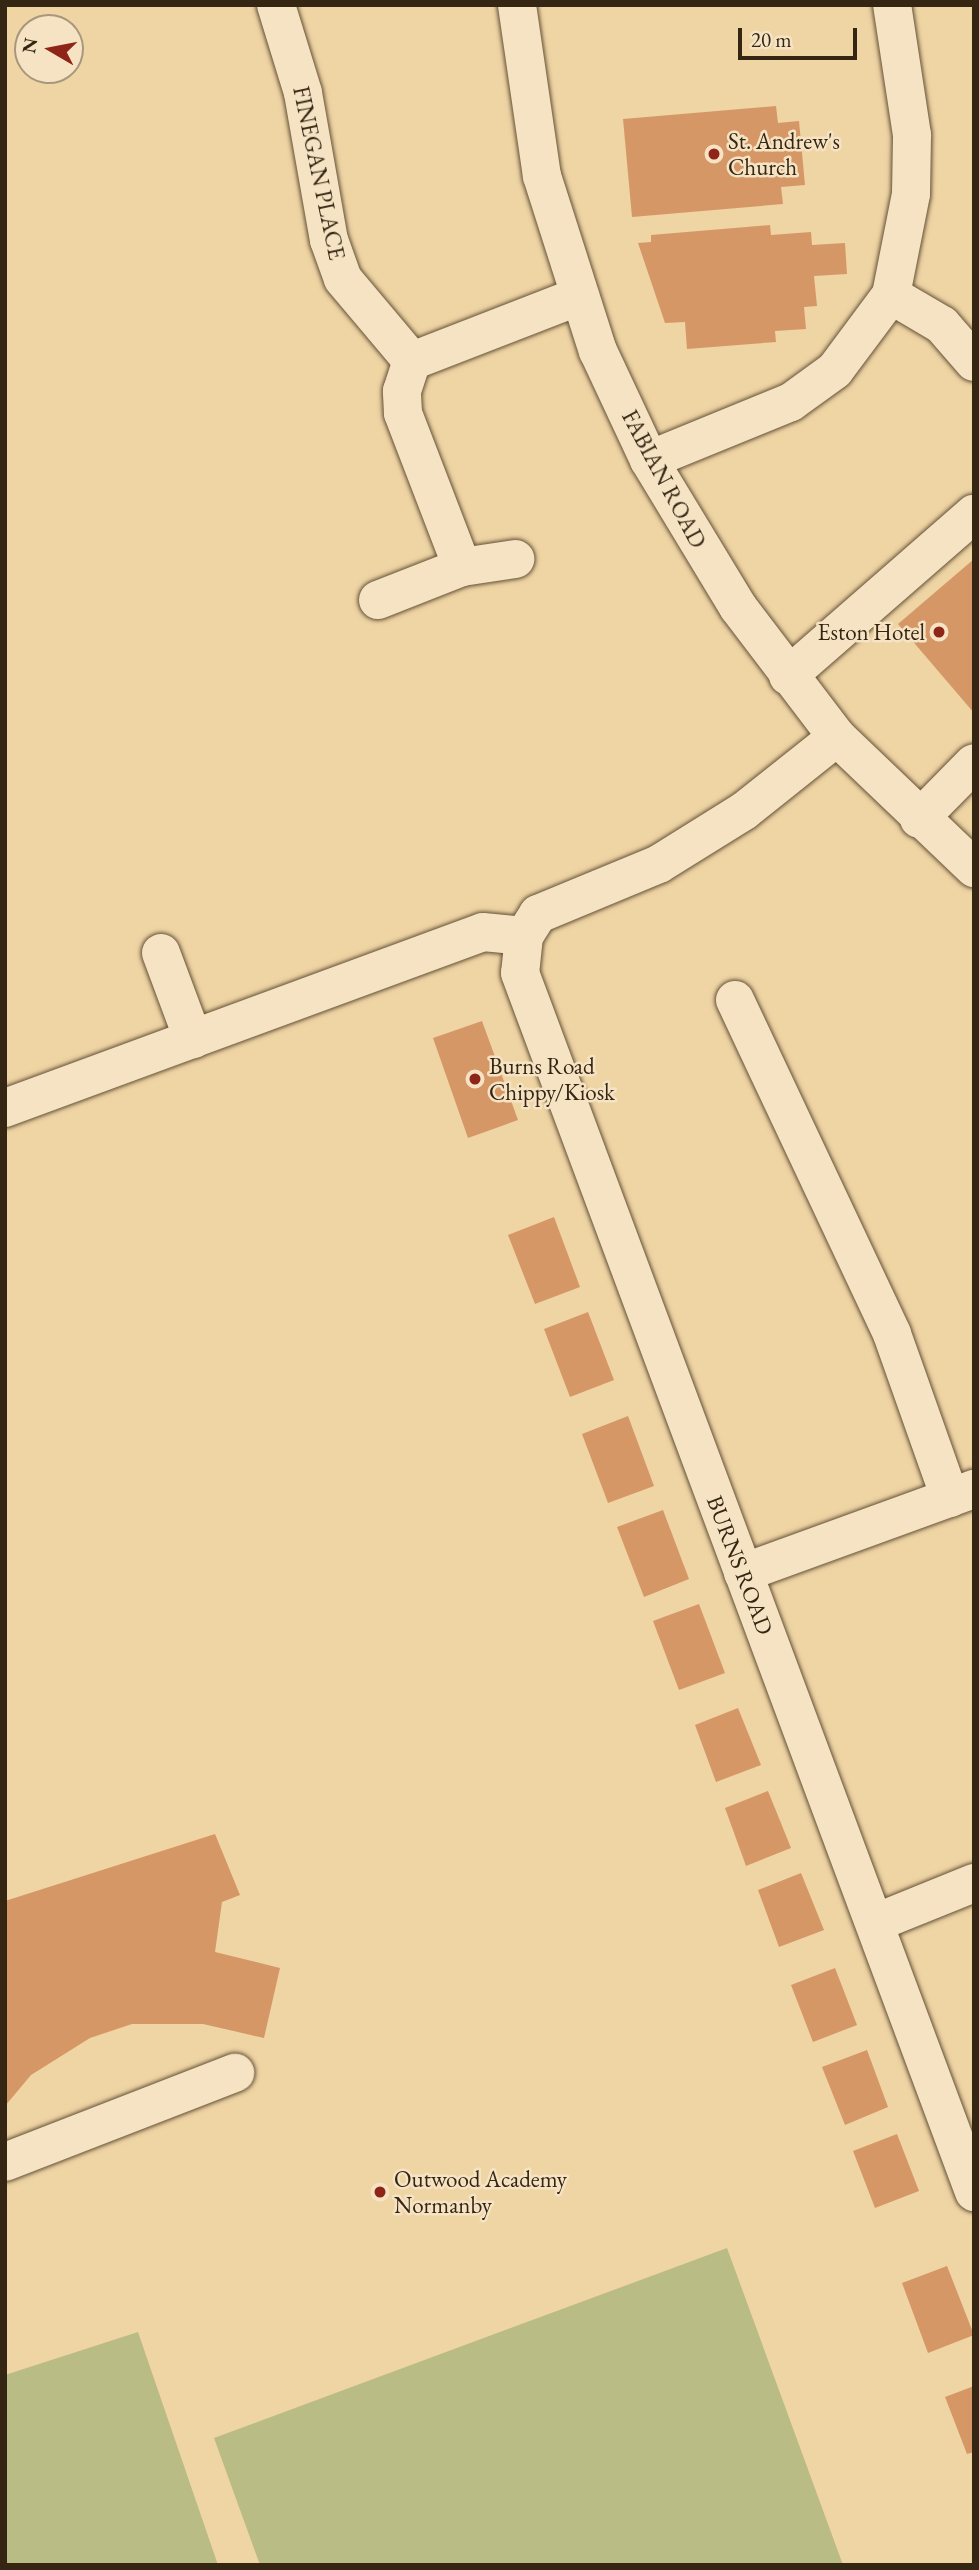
<!DOCTYPE html>
<style>
body{margin:0}
#map{position:relative;width:979px;height:2570px;overflow:hidden;background:#efd4a4;font-family:"EB Garamond",serif}
div>[style]{position:absolute}
.green>*{inset:0;background:#babc85}
.building>*{inset:0;background:#d69767}
.roads{filter:drop-shadow(0 0 2px #645237) drop-shadow(0 0 2px #645237)}
.minor>*{height:38px;margin:-19px;padding:0 19px;transform-origin:19px;border-radius:19px;background:#f5e3c4}
.dots>*{width:19px;height:19px;translate:-50% -50%;box-sizing:border-box;border:4px solid #f5e3c4;border-radius:50%}
span{translate:-50% -50%;white-space:nowrap;text-align:center;line-height:1.15;-webkit-text-stroke:5px #f5e3c4;paint-order:stroke}
.poi-label{font-size:23px;color:#352613}
.left{translate:0 -50%;text-align:left}
.right{translate:-100% -50%;text-align:right}
.street-label{font-size:23px;color:#352613}
.frame{position:absolute;inset:0;border:7px solid #352613;pointer-events:none}
.north{position:absolute;left:14px;top:14px;width:70px;height:70px;box-sizing:border-box;background:#f5e3c4;border:2px solid #a8977d;border-radius:50%;rotate:280deg;font-size:19px;font-weight:700;line-height:28px;text-align:center;color:#352613}
.north::after{content:'';display:block;margin:auto;width:24px;height:32px;background:#8f2418;clip-path:polygon(50% 0,100% 100%,50% 72%,0 100%)}
.scale{position:absolute;left:738px;top:28px;width:119px;height:32px;box-sizing:border-box;border:4px solid #352613;border-top:0;padding-left:9px;font-size:21px;line-height:24px;white-space:nowrap;color:#352613;-webkit-text-stroke:5px #f5e3c4;paint-order:stroke}
</style>
<div id="map">
<div class="green">
<i style="clip-path:polygon(727px 2248px,843px 2565px,260px 2565px,214px 2438px)"></i>
<i style="clip-path:polygon(138px 2332px,218px 2565px,5px 2565px,5px 2375px)"></i>
</div>
<div class="building">
<i style="clip-path:polygon(776px 106px,778px 123px,799px 121px,805px 185px,781px 187px,783px 204px,632px 217px,623px 119px)"></i>
<i style="clip-path:polygon(770px 225px,771px 235px,811px 232px,812px 245px,845px 243px,847px 274px,814px 276px,817px 306px,804px 307px,806px 329px,775px 331px,776px 342px,687px 349px,685px 322px,665px 323px,638px 243px,651px 242px,651px 235px)"></i>
<i style="clip-path:polygon(974px 559px,974px 713px,898px 624px)"></i>
<i style="clip-path:polygon(482px 1021px,518px 1120px,468px 1138px,433px 1038px)"></i>
<i style="clip-path:polygon(554px 1217px,580px 1287px,535px 1304px,508px 1235px)"></i>
<i style="clip-path:polygon(588px 1312px,614px 1380px,570px 1397px,544px 1329px)"></i>
<i style="clip-path:polygon(628px 1416px,654px 1486px,608px 1503px,582px 1434px)"></i>
<i style="clip-path:polygon(663px 1510px,689px 1579px,644px 1597px,617px 1527px)"></i>
<i style="clip-path:polygon(699px 1604px,725px 1673px,679px 1690px,653px 1621px)"></i>
<i style="clip-path:polygon(738px 1708px,761px 1765px,716px 1782px,695px 1725px)"></i>
<i style="clip-path:polygon(768px 1791px,791px 1848px,746px 1866px,725px 1808px)"></i>
<i style="clip-path:polygon(215px 1834px,240px 1895px,222px 1902px,215px 1952px,280px 1968px,264px 2038px,203px 2024px,132px 2024px,90px 2038px,31px 2075px,5px 2106px,5px 1901px)"></i>
<i style="clip-path:polygon(801px 1873px,824px 1930px,779px 1947px,758px 1890px)"></i>
<i style="clip-path:polygon(835px 1968px,857px 2025px,813px 2042px,791px 1985px)"></i>
<i style="clip-path:polygon(867px 2050px,888px 2107px,845px 2125px,822px 2067px)"></i>
<i style="clip-path:polygon(897px 2134px,919px 2191px,875px 2208px,853px 2151px)"></i>
<i style="clip-path:polygon(947px 2266px,974px 2335px,928px 2353px,902px 2283px)"></i>
<i style="clip-path:polygon(974px 2386px,974px 2452px,967px 2454px,945px 2397px)"></i>
</div>
<div class="roads">
<div class="minor">
<i style="left:276px;top:5px;width:92px;rotate:72.9deg"></i>
<i style="left:303px;top:93px;width:149px;rotate:80deg"></i>
<i style="left:329px;top:240px;width:41px;rotate:70.3deg"></i>
<i style="left:343px;top:279px;width:107px;rotate:49.9deg"></i>
<i style="left:517px;top:5px;width:173px;rotate:81.7deg"></i>
<i style="left:542px;top:176px;width:184px;rotate:72.3deg"></i>
<i style="left:598px;top:351px;width:120px;rotate:64.9deg"></i>
<i style="left:649px;top:460px;width:172px;rotate:58.8deg"></i>
<i style="left:738px;top:607px;width:163px;rotate:52.7deg"></i>
<i style="left:837px;top:737px;width:190px;rotate:43.7deg"></i>
<i style="left:891px;top:295px;width:59px;rotate:30.5deg"></i>
<i style="left:942px;top:325px;width:49px;rotate:49.1deg"></i>
<i style="left:649px;top:460px;width:153px;rotate:-22.2deg"></i>
<i style="left:791px;top:402px;width:54px;rotate:-36deg"></i>
<i style="left:835px;top:370px;width:94px;rotate:-53.3deg"></i>
<i style="left:891px;top:295px;width:103px;rotate:-78.8deg"></i>
<i style="left:911px;top:194px;width:59px;rotate:-89deg"></i>
<i style="left:912px;top:135px;width:132px;rotate:-98.7deg"></i>
<i style="left:462px;top:567px;width:54px;rotate:-8.6deg"></i>
<i style="left:378px;top:600px;width:90px;rotate:-21.4deg"></i>
<i style="left:462px;top:567px;width:165px;rotate:-111deg"></i>
<i style="left:403px;top:413px;width:22px;rotate:-93deg"></i>
<i style="left:402px;top:391px;width:32px;rotate:-72deg"></i>
<i style="left:412px;top:361px;width:180px;rotate:-21.2deg"></i>
<i style="left:788px;top:676px;width:247px;rotate:-41.1deg"></i>
<i style="left:837px;top:737px;width:119px;rotate:141.5deg"></i>
<i style="left:744px;top:811px;width:100px;rotate:148.1deg"></i>
<i style="left:659px;top:864px;width:131px;rotate:157.5deg"></i>
<i style="left:538px;top:914px;width:26px;rotate:122deg"></i>
<i style="left:524px;top:936px;width:37px;rotate:96deg"></i>
<i style="left:520px;top:973px;width:1301px;rotate:69.57deg"></i>
<i style="left:919px;top:819px;width:78px;rotate:-45.5deg"></i>
<i style="left:161px;top:953px;width:92px;rotate:69.6deg"></i>
<i style="left:735px;top:1000px;width:369px;rotate:64.8deg"></i>
<i style="left:892px;top:1334px;width:174px;rotate:70.5deg"></i>
<i style="left:5px;top:1108px;width:509px;rotate:-20.21deg"></i>
<i style="left:483px;top:932px;width:41px;rotate:5.6deg"></i>
<i style="left:743px;top:1573px;width:246px;rotate:-20deg"></i>
<i style="left:875px;top:1923px;width:107px;rotate:-22deg"></i>
<i style="left:5px;top:2162px;width:247px;rotate:-21.2deg"></i>
</div>
</div>
<div class="dots">
<i style="left:714px;top:154px;background:#8f2418"></i>
<i style="left:939px;top:632px;background:#8f2418"></i>
<i style="left:475px;top:1079px;background:#8f2418"></i>
<i style="left:380px;top:2192px;background:#8f2418"></i>
</div>
<div class="poi-label">
<span class="left" style="left:728px;top:154px">St. Andrew's<br>Church</span>
<span class="right" style="left:925px;top:632px">Eston Hotel</span>
<span class="left" style="left:489px;top:1079px">Burns Road<br>Chippy/Kiosk</span>
<span class="left" style="left:394px;top:2192px">Outwood Academy<br>Normanby</span>
</div>
<div class="street-label">
<span style="left:319px;top:173px;rotate:78deg">FINEGAN PLACE</span>
<span style="left:664px;top:479px;rotate:62deg">FABIAN ROAD</span>
<span style="left:740px;top:1565px;rotate:69deg">BURNS ROAD</span>
</div>
<div class="frame"></div>
<div class="north">N</div>
<div class="scale">20 m</div>
</div>
